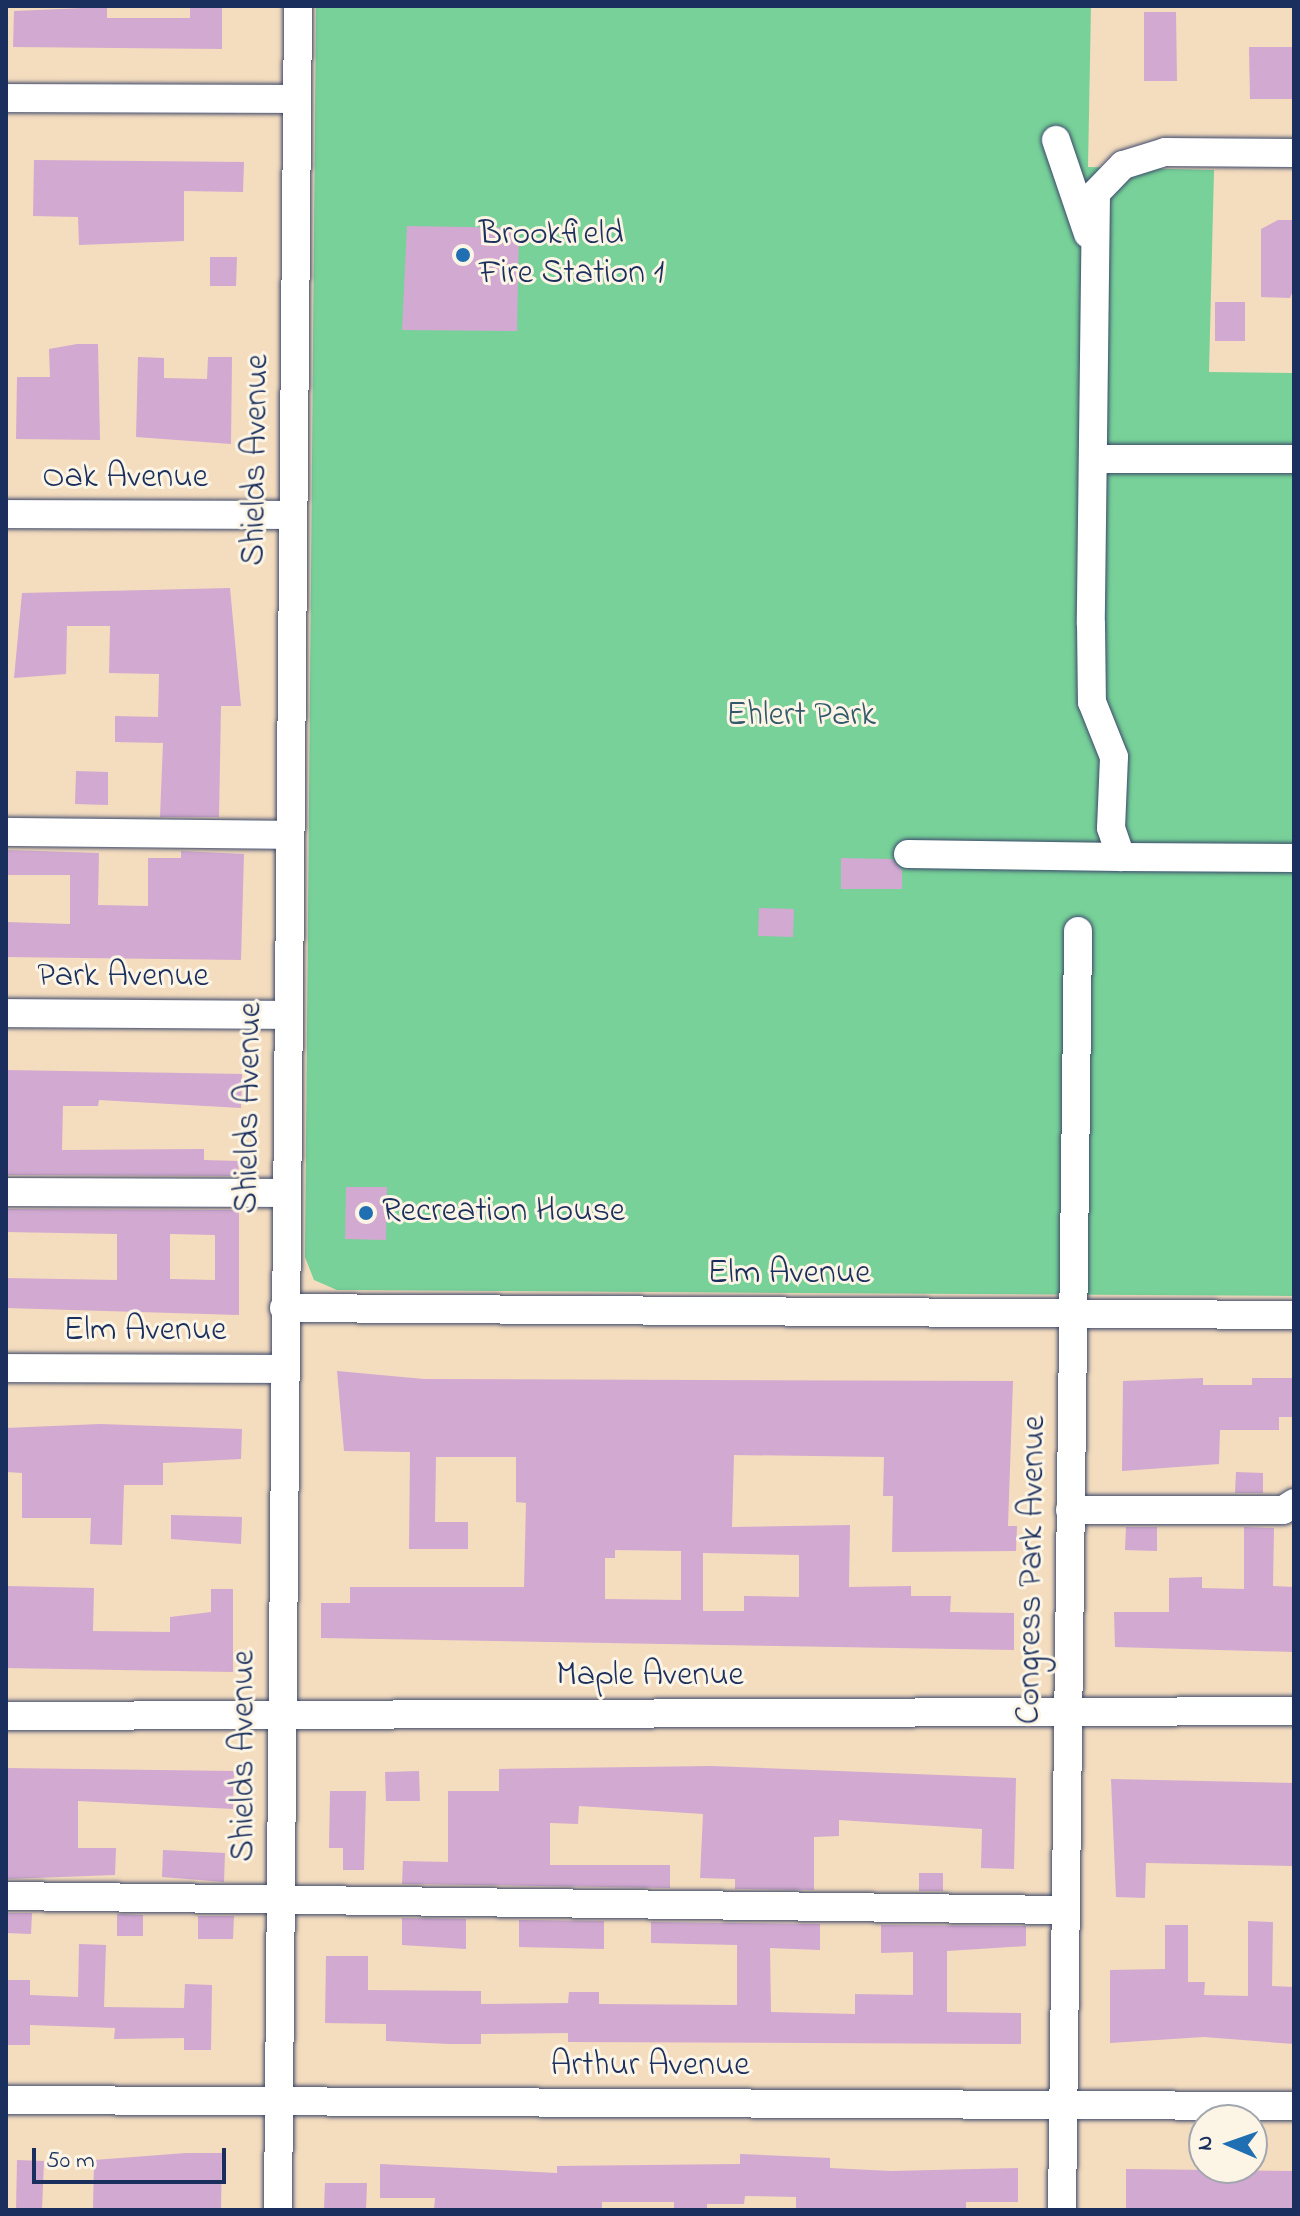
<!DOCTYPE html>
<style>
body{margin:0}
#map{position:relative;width:1300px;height:2216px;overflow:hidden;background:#f4dcbe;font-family:"Indie Flower",sans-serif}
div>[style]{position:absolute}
.green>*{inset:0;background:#77d198}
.building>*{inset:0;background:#d2a9d1}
.roads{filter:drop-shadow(0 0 2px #3c496c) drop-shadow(0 0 2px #3c496c)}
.minor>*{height:28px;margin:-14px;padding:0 14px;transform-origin:14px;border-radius:14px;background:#fff}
.dots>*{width:22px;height:22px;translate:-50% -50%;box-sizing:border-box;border:4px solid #fcf5e5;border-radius:50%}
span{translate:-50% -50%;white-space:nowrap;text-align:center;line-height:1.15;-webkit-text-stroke:6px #fcf5e5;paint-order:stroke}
.poi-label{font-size:34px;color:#1b2f5e}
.left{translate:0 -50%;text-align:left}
.street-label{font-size:34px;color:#1b2f5e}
.park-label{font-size:34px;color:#32586c}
.frame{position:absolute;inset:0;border:8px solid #1b2f5e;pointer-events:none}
.north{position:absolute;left:1188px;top:2104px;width:80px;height:80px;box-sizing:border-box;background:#fcf5e5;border:2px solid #a2a6af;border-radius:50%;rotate:272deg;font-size:22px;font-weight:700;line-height:32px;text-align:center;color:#1b2f5e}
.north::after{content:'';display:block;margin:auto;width:28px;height:36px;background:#1f6fb2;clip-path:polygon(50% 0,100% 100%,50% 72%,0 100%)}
.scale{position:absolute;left:32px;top:2148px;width:194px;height:36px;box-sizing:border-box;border:4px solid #1b2f5e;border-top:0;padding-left:10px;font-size:24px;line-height:28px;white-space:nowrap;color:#1b2f5e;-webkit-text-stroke:6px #fcf5e5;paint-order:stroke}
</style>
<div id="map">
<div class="green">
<i style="clip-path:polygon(316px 6px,1091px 6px,1088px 167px,1214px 170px,1209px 372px,1294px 373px,1294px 1296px,337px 1290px,314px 1280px,305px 1257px)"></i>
</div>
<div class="building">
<i style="clip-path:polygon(190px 6px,222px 6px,222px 49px,13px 47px,14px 11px,107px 7px,107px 18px,190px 18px)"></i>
<i style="clip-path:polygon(1144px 12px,1176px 12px,1177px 81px,1144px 81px)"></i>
<i style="clip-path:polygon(1249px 47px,1294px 47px,1294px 99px,1250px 99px)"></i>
<i style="clip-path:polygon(34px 160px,244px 162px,243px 192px,184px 191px,184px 241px,79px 245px,78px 217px,33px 216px)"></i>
<i style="clip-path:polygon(1278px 220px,1294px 220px,1294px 288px,1290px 298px,1261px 297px,1261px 229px)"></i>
<i style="clip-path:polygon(407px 226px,519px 228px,517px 331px,402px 330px)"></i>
<i style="clip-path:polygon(210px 257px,237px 257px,236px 286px,210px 286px)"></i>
<i style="clip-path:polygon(1215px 302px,1245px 302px,1245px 341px,1215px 341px)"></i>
<i style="clip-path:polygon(77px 344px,98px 344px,100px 440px,16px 439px,17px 377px,50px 377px,49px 349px)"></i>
<i style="clip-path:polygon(138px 357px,164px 358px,164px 378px,207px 379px,208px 357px,232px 357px,231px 444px,136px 437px)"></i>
<i style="clip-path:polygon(230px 588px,241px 706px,221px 706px,219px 817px,160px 817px,163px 743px,115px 742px,115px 716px,158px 717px,159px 674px,109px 673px,110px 626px,67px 626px,66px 674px,14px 678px,22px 593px)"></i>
<i style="clip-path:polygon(76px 771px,108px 772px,108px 805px,75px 804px)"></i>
<i style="clip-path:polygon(8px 850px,99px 853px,98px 905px,148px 906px,148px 858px,181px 858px,181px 851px,244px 854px,241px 960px,6px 957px,6px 922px,70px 924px,70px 875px,8px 875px)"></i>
<i style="clip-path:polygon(841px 858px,892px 859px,902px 870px,902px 889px,841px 889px)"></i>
<i style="clip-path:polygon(759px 908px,794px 909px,793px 937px,758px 936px)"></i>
<i style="clip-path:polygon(6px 1070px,242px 1074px,241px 1108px,99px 1100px,98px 1106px,63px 1106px,62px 1150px,204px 1149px,204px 1160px,239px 1161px,238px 1176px,6px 1175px)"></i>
<i style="clip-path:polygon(346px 1187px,387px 1187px,386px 1240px,345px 1239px)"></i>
<i style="clip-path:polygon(evenodd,6px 1209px,239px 1210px,239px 1315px,6px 1308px,6px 1278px,117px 1280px,117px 1234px,6px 1232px,6px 1209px,170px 1234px,215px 1235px,215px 1280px,170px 1279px,170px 1234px)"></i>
<i style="clip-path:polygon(evenodd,337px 1371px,424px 1379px,1013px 1381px,1008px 1526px,1017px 1526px,1016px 1551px,892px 1552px,893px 1496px,883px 1496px,884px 1457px,734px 1455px,732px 1527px,850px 1525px,849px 1587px,911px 1586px,911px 1596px,951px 1596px,950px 1612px,1014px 1613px,1014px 1650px,321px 1638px,321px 1603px,350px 1603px,350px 1587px,524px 1587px,526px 1503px,516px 1502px,516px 1457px,436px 1457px,435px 1522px,468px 1522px,468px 1549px,409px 1549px,410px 1452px,344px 1451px,337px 1371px,615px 1550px,681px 1551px,681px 1600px,605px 1599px,605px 1558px,615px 1558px,615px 1550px,337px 1371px,703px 1553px,799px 1555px,799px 1597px,744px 1596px,744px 1611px,703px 1611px,703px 1553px)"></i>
<i style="clip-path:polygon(1203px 1378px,1203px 1385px,1252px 1385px,1252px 1378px,1294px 1378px,1294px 1417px,1279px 1417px,1279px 1430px,1220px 1430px,1219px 1464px,1122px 1471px,1123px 1381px)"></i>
<i style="clip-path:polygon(100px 1424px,242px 1429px,241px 1459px,163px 1463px,163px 1485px,124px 1485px,122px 1545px,90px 1544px,91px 1518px,22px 1518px,22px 1473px,6px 1472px,6px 1428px)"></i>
<i style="clip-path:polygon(1236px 1472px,1263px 1473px,1263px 1493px,1235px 1493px)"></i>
<i style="clip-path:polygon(171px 1515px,242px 1517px,241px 1544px,171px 1539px)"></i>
<i style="clip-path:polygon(1126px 1527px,1157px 1527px,1157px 1551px,1125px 1550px)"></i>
<i style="clip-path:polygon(1244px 1527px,1274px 1528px,1273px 1586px,1294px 1587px,1294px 1652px,1115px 1647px,1114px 1612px,1169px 1612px,1169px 1578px,1202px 1577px,1202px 1588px,1244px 1589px)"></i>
<i style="clip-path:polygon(7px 1586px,94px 1588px,93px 1631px,170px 1632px,170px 1617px,211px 1612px,211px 1589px,233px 1589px,233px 1672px,6px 1668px)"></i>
<i style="clip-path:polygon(711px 1766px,1016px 1778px,1014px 1869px,981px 1868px,982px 1829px,839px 1820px,839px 1836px,814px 1837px,814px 1890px,735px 1889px,735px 1879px,700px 1878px,703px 1814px,579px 1806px,578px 1824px,550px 1823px,550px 1865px,670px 1865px,670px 1888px,402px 1884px,403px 1861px,448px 1862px,448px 1791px,499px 1791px,499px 1769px)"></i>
<i style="clip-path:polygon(6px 1768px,234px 1771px,233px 1809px,78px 1801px,78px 1848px,116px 1848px,115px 1875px,6px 1879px)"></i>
<i style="clip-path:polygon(419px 1771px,420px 1801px,386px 1801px,385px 1772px)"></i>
<i style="clip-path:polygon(1111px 1779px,1294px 1783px,1294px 1866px,1146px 1863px,1145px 1898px,1116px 1897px)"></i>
<i style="clip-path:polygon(330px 1791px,366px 1791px,364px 1870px,343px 1870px,343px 1848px,329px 1848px)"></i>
<i style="clip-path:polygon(163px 1850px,225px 1853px,224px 1882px,162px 1877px)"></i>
<i style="clip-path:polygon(919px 1873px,943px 1873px,943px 1891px,919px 1891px)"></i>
<i style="clip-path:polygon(7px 1913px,32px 1913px,31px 1934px,6px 1933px)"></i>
<i style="clip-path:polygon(117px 1914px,143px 1915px,143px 1936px,117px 1936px)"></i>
<i style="clip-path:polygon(198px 1916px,234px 1916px,233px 1939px,198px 1939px)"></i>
<i style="clip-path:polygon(402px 1918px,466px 1919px,466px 1949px,402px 1945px)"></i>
<i style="clip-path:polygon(519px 1920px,604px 1921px,604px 1949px,519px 1947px)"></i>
<i style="clip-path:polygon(1248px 1921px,1273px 1922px,1272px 1986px,1294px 1987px,1294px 2044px,1204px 2037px,1110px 2043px,1110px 1970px,1165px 1969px,1165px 1925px,1188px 1925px,1188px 1982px,1205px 1982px,1204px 1995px,1248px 1996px)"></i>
<i style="clip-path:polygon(651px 1922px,820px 1924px,820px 1950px,770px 1948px,771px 2012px,855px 2014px,855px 1994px,913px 1995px,913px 1952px,881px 1953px,881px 1925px,1026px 1926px,1026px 1946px,947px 1951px,947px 2012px,1021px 2013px,1021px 2044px,568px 2042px,568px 2033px,481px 2034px,481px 2044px,449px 2044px,386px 2041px,386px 2024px,325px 2023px,326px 1956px,368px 1956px,368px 1990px,481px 1991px,481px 2004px,568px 2003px,569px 1992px,599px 1992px,599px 2004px,737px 2005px,737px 1945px,651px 1943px)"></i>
<i style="clip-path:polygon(79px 1944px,106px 1945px,104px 2007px,184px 2008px,185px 1984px,212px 1985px,211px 2050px,184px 2050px,184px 2038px,114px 2039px,115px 2028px,30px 2025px,30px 2045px,6px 2045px,6px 1980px,30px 1980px,30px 1995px,78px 1997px)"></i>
<i style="clip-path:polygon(186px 2153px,222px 2153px,221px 2210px,93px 2210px,94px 2160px)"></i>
<i style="clip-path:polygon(740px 2154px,830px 2158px,830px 2168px,891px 2171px,1018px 2168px,1018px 2202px,966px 2202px,966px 2210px,796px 2210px,796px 2197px,745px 2196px,744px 2204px,707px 2204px,707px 2210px,674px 2210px,674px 2202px,602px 2202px,602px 2210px,434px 2210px,435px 2198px,380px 2198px,380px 2164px,557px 2173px,557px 2166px,740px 2164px)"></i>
<i style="clip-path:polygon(17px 2160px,44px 2161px,42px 2210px,16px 2210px)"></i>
<i style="clip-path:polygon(1126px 2169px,1294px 2171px,1294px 2210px,1126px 2210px)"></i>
<i style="clip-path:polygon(325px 2183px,367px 2183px,366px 2210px,324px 2210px)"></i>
</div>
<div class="roads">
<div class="minor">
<i style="left:6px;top:98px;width:291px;rotate:0.2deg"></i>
<i style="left:1056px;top:140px;width:99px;rotate:71.2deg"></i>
<i style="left:1294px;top:153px;width:129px;rotate:-179.6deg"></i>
<i style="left:1165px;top:152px;width:44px;rotate:162.8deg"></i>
<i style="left:1123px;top:165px;width:39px;rotate:134deg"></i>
<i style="left:1096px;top:193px;width:431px;rotate:90.7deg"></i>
<i style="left:1091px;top:624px;width:78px;rotate:89.3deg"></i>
<i style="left:1092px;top:702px;width:59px;rotate:68.2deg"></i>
<i style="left:1114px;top:757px;width:71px;rotate:92.4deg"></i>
<i style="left:1111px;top:828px;width:31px;rotate:71deg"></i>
<i style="left:1121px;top:857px;width:173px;rotate:0.3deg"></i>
<i style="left:1094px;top:459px;width:200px"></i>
<i style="left:6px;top:514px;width:286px;rotate:0.2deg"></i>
<i style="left:6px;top:832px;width:283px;rotate:0.6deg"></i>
<i style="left:908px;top:854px;width:213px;rotate:0.8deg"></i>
<i style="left:6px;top:1013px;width:281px;rotate:0.4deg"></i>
<i style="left:6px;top:1192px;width:279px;rotate:0.2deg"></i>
<i style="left:284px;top:1308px;width:1010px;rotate:0.4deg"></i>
<i style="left:6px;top:1368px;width:277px;rotate:0.2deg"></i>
<i style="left:1070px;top:1510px;width:213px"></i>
<i style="left:1283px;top:1510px;width:13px;rotate:-32deg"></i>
<i style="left:6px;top:1716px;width:1288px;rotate:-0.22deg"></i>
<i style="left:6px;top:1896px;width:1059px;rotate:0.76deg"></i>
<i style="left:6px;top:2100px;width:1288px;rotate:0.27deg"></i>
<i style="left:278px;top:2210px;width:2204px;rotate:-89.48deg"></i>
<i style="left:1062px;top:2210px;width:1279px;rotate:-89.28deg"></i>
</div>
</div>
<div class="dots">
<i style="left:463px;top:255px;background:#1f6fb2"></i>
<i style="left:366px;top:1213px;background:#1f6fb2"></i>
</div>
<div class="poi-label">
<span class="left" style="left:479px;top:255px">Brookfield<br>Fire Station 1</span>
<span class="left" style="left:382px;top:1213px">Recreation House</span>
</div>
<div class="street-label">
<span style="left:257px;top:460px;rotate:-89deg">Shields Avenue</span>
<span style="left:125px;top:479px">Oak Avenue</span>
<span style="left:123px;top:978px">Park Avenue</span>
<span style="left:250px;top:1108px;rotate:-89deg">Shields Avenue</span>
<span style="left:789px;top:1275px">Elm Avenue</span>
<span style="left:145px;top:1332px">Elm Avenue</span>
<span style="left:1033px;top:1570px;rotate:-89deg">Congress Park Avenue</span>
<span style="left:650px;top:1677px">Maple Avenue</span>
<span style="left:245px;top:1756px;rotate:-90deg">Shields Avenue</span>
<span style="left:650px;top:2067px">Arthur Avenue</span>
</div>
<div class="park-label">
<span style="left:801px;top:717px">Ehlert Park</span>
</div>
<div class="frame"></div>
<div class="north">N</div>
<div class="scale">50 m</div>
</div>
